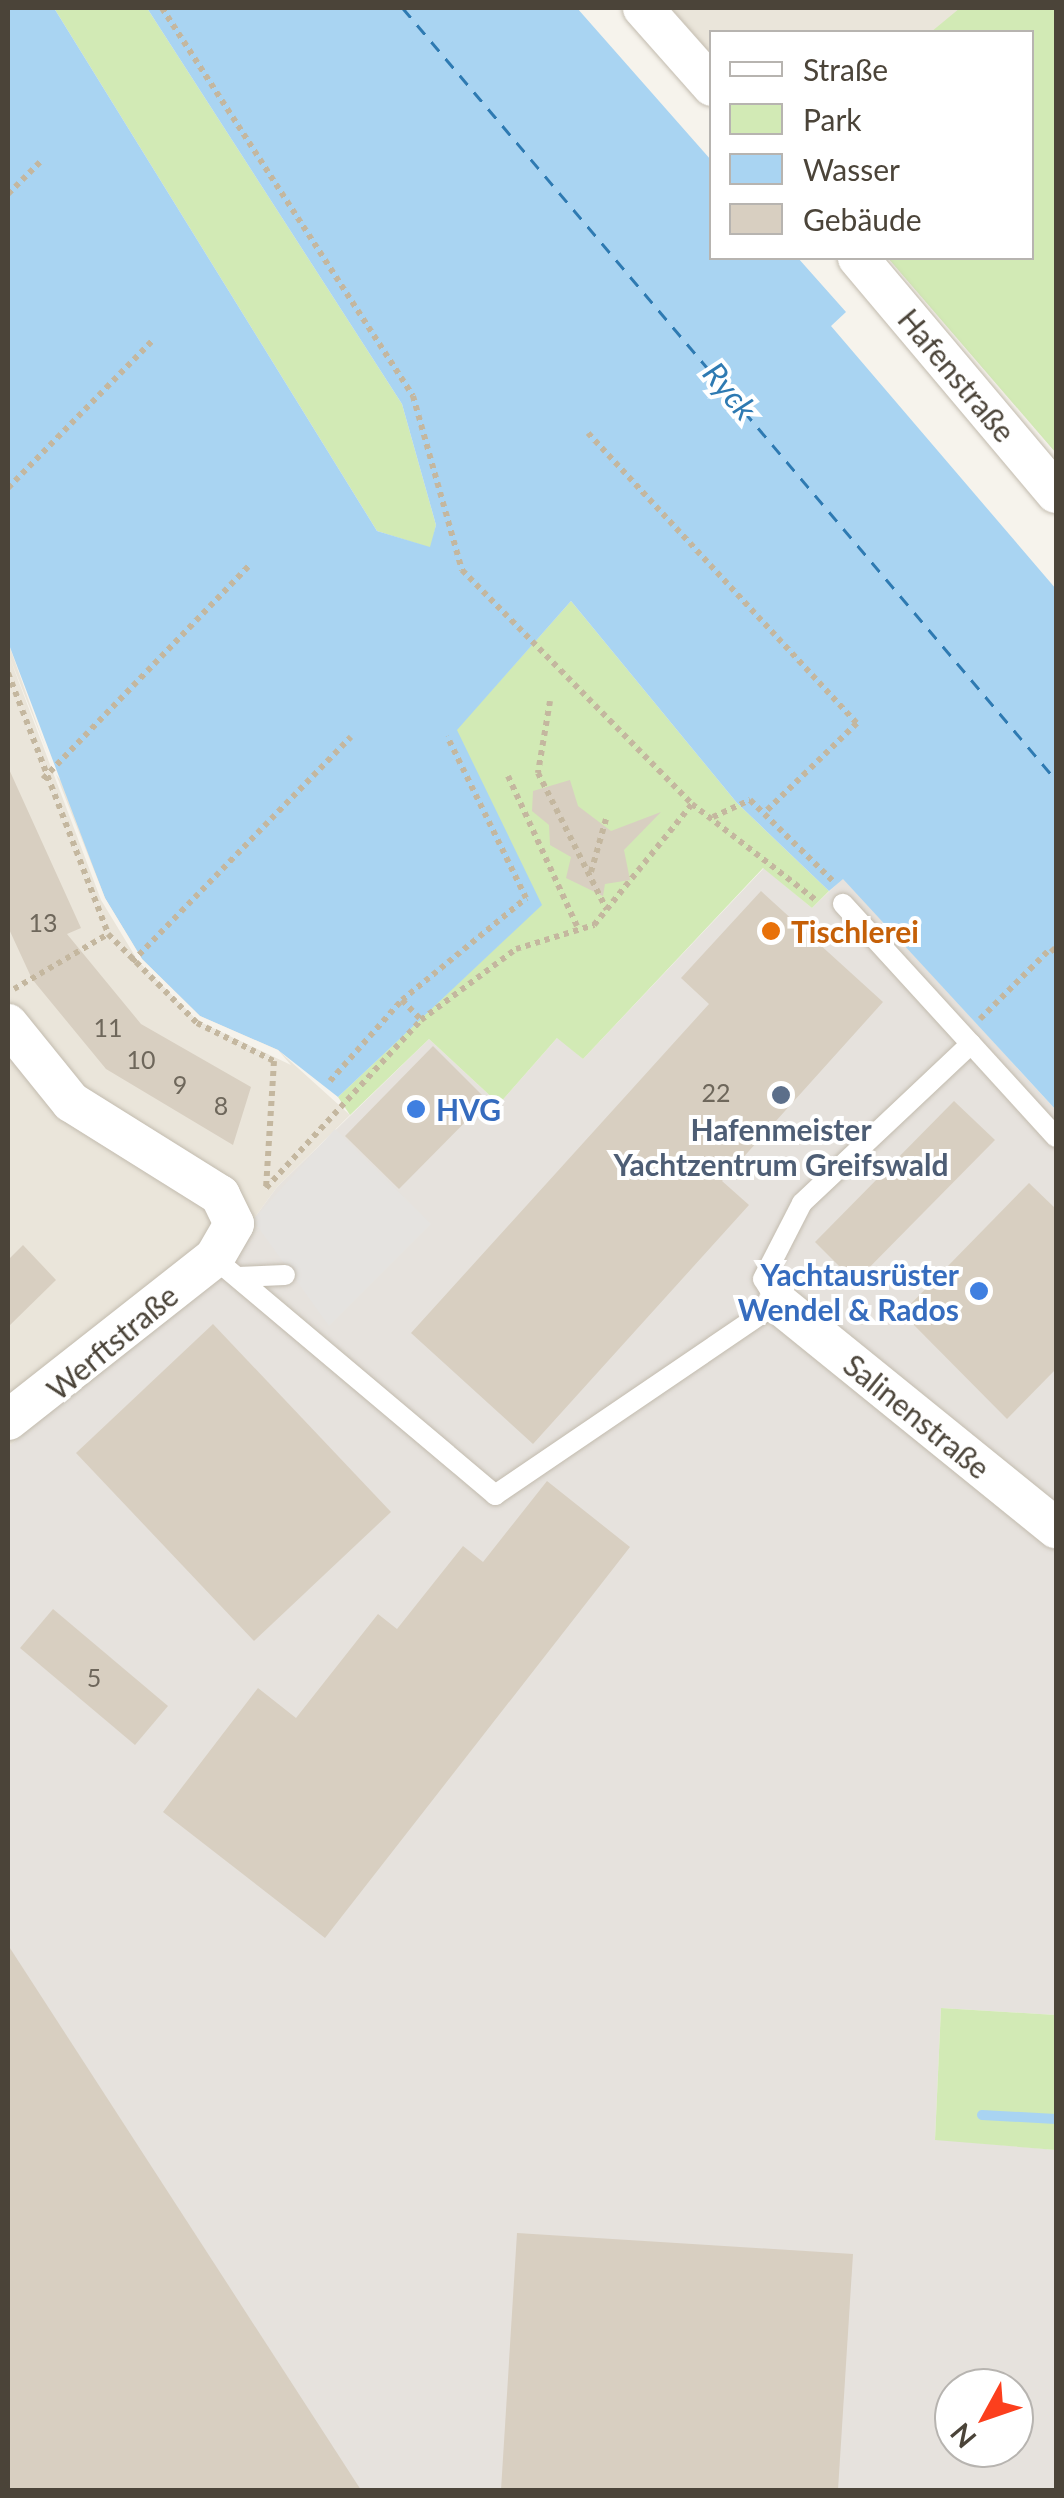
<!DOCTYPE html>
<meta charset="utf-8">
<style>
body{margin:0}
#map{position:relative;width:1064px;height:2498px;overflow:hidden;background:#f6f3ec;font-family:Lato,sans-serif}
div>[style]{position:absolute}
.residential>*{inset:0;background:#eae5da}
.industrial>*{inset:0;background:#e6e2dd}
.green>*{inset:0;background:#d2eab5}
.parking>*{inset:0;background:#e5e3e0}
.water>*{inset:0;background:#a9d4f2}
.pier>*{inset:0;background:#f6f3ec}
.stream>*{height:10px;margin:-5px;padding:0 5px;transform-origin:5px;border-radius:5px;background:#a9d4f2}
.ferry>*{height:2.5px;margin-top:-1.25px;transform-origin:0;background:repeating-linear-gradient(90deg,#2e7ab2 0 12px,transparent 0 22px)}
.building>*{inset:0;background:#d8cfc1}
.path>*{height:6px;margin-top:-3px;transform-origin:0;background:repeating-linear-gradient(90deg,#c4b79f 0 5px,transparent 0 10px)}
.roads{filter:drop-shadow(0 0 2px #c2bbae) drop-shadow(0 0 2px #c2bbae)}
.lane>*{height:20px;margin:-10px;padding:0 10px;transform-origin:10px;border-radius:10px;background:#fff}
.street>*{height:40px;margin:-20px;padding:0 20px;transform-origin:20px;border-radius:20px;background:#fff}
.dots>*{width:28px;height:28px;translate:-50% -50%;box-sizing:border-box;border:5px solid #fff;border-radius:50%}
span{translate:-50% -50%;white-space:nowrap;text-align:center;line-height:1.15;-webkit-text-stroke:8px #fff;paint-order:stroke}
.number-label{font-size:25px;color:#6e675b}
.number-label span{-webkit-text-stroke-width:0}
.street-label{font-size:30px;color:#4b4439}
.food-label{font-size:30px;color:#c56008;font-weight:700}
.left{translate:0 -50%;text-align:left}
.shop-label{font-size:30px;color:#366cbe;font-weight:700}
.right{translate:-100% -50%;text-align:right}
.service-label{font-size:30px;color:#4e5e75;font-weight:700}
.water-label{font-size:32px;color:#2e7ab2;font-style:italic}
.frame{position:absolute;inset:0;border:10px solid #4b4439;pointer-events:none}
.legend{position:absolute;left:709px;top:30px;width:325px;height:230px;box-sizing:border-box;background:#fff;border:2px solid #b7b4b0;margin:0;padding:12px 18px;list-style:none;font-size:30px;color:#4b4439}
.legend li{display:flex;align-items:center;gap:20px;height:50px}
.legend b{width:50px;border:2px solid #b7b4b0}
.north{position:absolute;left:934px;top:2368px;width:100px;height:100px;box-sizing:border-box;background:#fff;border:2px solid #b7b4b0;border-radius:50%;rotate:230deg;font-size:28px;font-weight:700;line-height:40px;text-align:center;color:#4b4439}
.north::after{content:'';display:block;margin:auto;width:35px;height:45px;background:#fc3f1d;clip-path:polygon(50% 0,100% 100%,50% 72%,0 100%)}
</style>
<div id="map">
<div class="residential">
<i style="clip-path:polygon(671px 8px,1056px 8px,1056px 453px,888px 258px,1032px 258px,1032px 32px,712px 32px,711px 54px)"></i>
<i style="clip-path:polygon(8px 642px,54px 772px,278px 1050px,350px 1115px,277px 1187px,214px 1273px,8px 1447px)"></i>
</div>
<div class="industrial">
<i style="clip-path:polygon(evenodd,764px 868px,812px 908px,843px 878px,1056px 1110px,1056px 2015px,941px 2008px,935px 2139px,1056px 2150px,1056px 2490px,8px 2490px,8px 1447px,214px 1273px,277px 1187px,429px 1039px,499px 1104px,558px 1037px,583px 1059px,764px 868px,954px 2388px,1014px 2388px,1014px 2448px,954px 2448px,954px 2388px)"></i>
</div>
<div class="green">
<i style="clip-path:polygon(54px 8px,147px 8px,402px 404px,436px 525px,431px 548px,377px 531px)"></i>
<i style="clip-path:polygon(960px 8px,1056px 8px,1056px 453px,888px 258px,1032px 258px,1032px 32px,931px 32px)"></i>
<i style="clip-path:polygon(571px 601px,737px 803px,829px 891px,812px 908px,763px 868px,583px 1059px,557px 1038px,499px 1104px,429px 1039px,350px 1115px,338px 1097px,541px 905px,456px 730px)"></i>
<i style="clip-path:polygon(941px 2008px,1056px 2015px,1056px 2150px,935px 2140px)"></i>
</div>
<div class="parking">
<i style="clip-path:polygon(335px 1129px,431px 1224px,329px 1326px,253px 1220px)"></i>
</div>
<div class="water">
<i style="clip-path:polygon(8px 8px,54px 8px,377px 531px,430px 547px,436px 525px,402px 404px,147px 8px,577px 8px,711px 160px,712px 258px,798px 258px,846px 312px,831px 326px,1056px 589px,1056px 1110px,843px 879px,829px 891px,737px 803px,571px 601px,457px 730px,542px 905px,338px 1097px,278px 1050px,200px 1016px,142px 959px,105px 898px,8px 642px)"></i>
</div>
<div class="pier">
<i style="clip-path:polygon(8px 653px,105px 898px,142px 959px,200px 1016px,278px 1050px,291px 1065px,198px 1021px,138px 961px,101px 900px)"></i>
</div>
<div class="stream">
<i style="left:982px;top:2115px;width:74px;rotate:3.1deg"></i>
</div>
<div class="ferry">
<i style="left:403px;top:8px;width:1011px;rotate:49.77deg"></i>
</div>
<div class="building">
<i style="clip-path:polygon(8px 767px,81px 928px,67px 934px,141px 1024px,251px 1087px,233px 1145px,106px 1069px,32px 979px,8px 927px)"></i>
<i style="clip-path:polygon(570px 780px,578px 806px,611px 831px,661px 812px,624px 850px,630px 880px,605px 884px,603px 896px,566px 878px,571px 857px,550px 845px,549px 825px,532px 811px,533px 791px)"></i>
<i style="clip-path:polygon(761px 891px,883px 1002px,722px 1181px,749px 1205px,533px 1444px,411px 1333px,709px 1004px,681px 978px)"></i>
<i style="clip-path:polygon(433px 1046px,487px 1100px,399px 1189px,345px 1136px)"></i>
<i style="clip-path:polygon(954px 1101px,995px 1140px,855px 1282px,815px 1242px)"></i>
<i style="clip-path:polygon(1029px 1183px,1056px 1209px,1056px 1369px,1007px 1419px,902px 1313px)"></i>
<i style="clip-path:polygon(23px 1245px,56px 1280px,8px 1327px,8px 1260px)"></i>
<i style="clip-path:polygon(213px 1324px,391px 1512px,254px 1641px,76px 1453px)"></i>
<i style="clip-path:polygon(547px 1481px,630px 1547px,325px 1938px,163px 1812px,258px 1688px,296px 1718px,378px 1614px,397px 1629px,463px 1546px,483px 1562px)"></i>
<i style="clip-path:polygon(53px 1609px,168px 1706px,135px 1745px,20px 1648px)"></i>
<i style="clip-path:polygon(8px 1945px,361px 2490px,8px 2490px)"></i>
<i style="clip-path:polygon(517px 2233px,853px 2254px,838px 2490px,501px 2490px)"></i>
</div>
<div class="path">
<i style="left:162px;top:8px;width:462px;rotate:57.1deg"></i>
<i style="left:413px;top:396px;width:181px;rotate:74.3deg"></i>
<i style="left:462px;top:570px;width:328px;rotate:45.5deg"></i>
<i style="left:8px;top:194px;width:48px;rotate:-45deg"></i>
<i style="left:588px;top:433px;width:396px;rotate:47.2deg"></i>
<i style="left:857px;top:723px;width:129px;rotate:135.9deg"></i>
<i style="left:8px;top:488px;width:206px;rotate:-45.6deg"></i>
<i style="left:8px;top:673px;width:280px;rotate:69deg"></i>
<i style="left:108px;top:934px;width:126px;rotate:45deg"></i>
<i style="left:197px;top:1023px;width:86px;rotate:26.3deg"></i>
<i style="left:274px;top:1061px;width:126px;rotate:93.6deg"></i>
<i style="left:550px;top:701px;width:73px;rotate:99.5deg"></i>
<i style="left:538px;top:773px;width:153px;rotate:63.3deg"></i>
<i style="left:508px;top:776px;width:165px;rotate:65.3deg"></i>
<i style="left:43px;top:779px;width:296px;rotate:-46deg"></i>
<i style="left:713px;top:817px;width:41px;rotate:-24.7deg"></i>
<i style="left:750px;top:800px;width:115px;rotate:44.3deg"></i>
<i style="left:591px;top:872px;width:55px;rotate:-74.2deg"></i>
<i style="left:132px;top:962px;width:314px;rotate:-45.8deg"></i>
<i style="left:14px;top:989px;width:109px;rotate:-30.3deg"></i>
<i style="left:402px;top:1000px;width:28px;rotate:46deg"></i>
<i style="left:980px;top:1019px;width:100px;rotate:-45deg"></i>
<i style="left:1051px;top:948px;width:7px;rotate:45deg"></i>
<i style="left:330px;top:1081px;width:108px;rotate:-48.4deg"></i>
<i style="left:402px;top:1000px;width:161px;rotate:-39.4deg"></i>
<i style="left:526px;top:898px;width:180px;rotate:-116deg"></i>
<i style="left:266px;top:1188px;width:229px;rotate:-47.3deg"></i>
<i style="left:421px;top:1020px;width:119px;rotate:-36.8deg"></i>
<i style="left:516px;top:949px;width:82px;rotate:-17.1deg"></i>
<i style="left:594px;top:925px;width:156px;rotate:-51deg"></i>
<i style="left:692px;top:804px;width:158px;rotate:37.8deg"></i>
</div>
<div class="roads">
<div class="lane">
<i style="left:971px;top:1044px;width:126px;rotate:47.6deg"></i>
<i style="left:214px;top:1258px;width:368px;rotate:40.1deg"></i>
<i style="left:495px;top:1495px;width:342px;rotate:-34.2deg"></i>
<i style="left:778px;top:1303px;width:28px;rotate:-122deg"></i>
<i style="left:763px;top:1279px;width:85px;rotate:-62.8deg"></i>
<i style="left:802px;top:1203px;width:232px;rotate:-43.3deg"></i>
<i style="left:971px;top:1044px;width:190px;rotate:-132.4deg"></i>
<i style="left:238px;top:1277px;width:47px;rotate:-2.4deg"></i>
</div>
<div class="street">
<i style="left:643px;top:8px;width:104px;rotate:48.5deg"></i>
<i style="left:858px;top:258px;width:307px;rotate:49.9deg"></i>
<i style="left:8px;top:1024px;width:100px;rotate:51.1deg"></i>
<i style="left:71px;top:1102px;width:176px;rotate:32deg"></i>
<i style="left:220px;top:1195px;width:32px;rotate:64deg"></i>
<i style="left:234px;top:1224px;width:39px;rotate:120deg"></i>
<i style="left:214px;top:1258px;width:262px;rotate:141.8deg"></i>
<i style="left:778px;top:1303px;width:358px;rotate:39deg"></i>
</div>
</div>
<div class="dots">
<i style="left:771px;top:931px;background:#e8710a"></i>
<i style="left:781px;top:1095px;background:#5c6f8a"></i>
<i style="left:416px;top:1109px;background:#3f7fe0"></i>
<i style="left:979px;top:1291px;background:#3f7fe0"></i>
</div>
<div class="number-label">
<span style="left:43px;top:922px">13</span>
<span style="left:108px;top:1027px">11</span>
<span style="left:141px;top:1059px">10</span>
<span style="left:180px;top:1084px">9</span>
<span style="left:716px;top:1092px">22</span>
<span style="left:221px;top:1105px">8</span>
<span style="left:94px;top:1677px">5</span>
</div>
<div class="street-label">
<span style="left:957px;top:375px;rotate:50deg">Hafenstraße</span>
<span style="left:112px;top:1342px;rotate:-40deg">Werftstraße</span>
<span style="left:917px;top:1416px;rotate:39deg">Salinenstraße</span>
</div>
<div class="food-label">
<span class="left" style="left:791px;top:931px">Tischlerei</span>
</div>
<div class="shop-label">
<span class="left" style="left:436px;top:1109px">HVG</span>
<span class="right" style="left:959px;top:1291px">Yachtausrüster<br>Wendel &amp; Rados</span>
</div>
<div class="service-label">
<span style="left:781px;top:1146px">Hafenmeister<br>Yachtzentrum Greifswald</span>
</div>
<div class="water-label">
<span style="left:730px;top:391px;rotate:50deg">Ryck</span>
</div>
<div class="frame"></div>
<ul class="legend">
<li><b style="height:12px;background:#fff"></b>Straße</li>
<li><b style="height:28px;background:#d2eab5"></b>Park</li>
<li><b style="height:28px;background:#a9d4f2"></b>Wasser</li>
<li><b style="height:28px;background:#d8cfc1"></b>Gebäude</li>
</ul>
<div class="north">N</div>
</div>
